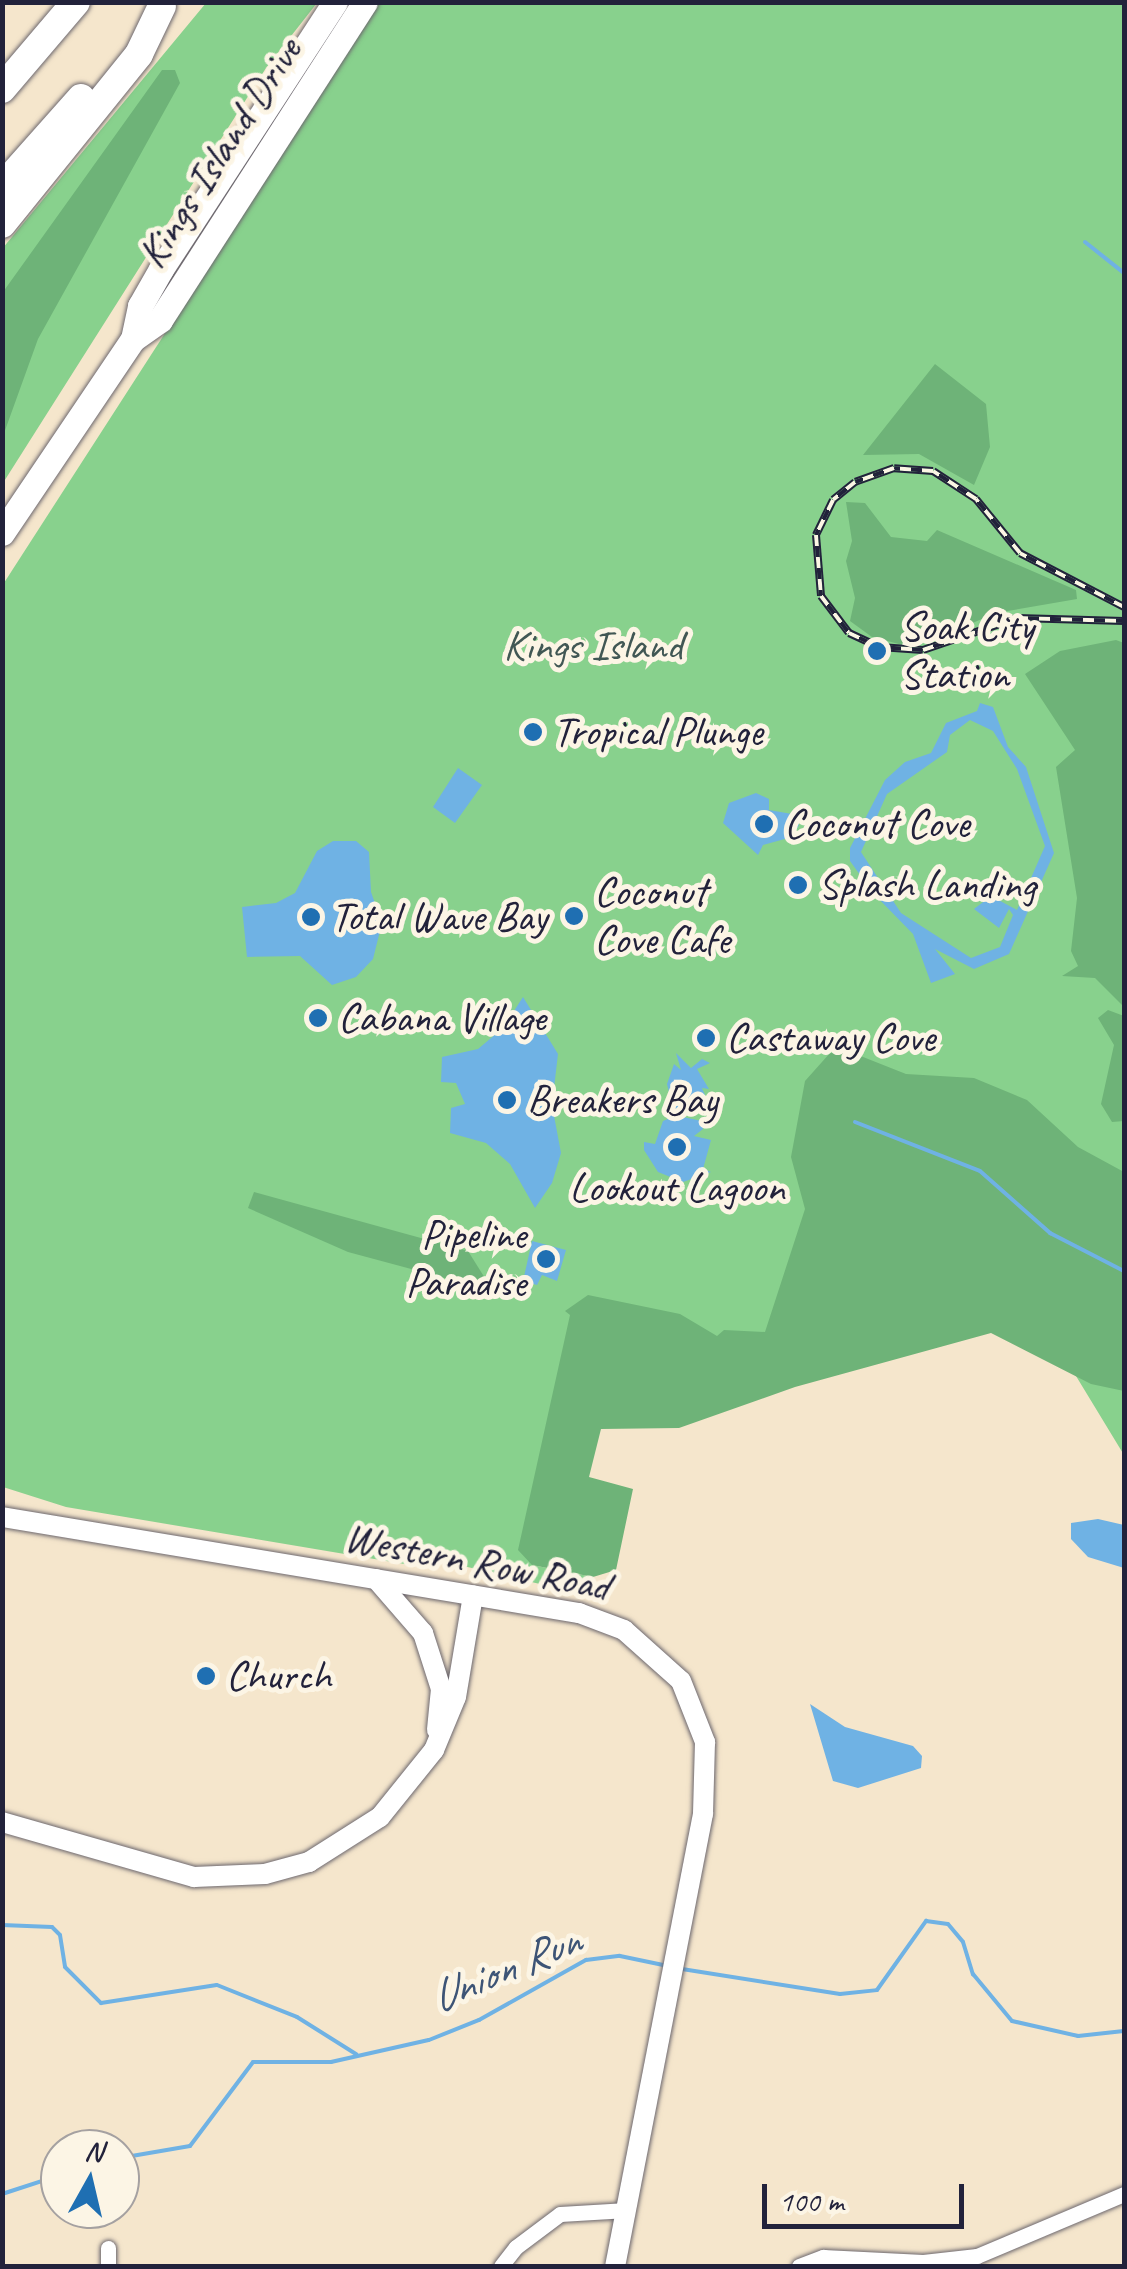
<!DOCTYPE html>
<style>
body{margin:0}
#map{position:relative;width:1127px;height:2269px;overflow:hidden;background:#f5e6cc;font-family:Caveat,sans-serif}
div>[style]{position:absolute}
.green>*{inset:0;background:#88d18d}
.forest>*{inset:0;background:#6eb378}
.water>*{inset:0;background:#6fb2e4}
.stream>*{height:4px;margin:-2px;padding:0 2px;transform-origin:2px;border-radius:2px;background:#6fb2e4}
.roads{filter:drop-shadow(0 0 2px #6c676e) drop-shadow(0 0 2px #6c676e)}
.minor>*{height:15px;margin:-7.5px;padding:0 7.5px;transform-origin:7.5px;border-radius:7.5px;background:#fff}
.tertiary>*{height:20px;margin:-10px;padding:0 10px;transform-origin:10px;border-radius:10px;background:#fff}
.primary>*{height:25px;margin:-12.5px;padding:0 12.5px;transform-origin:12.5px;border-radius:12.5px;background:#fff}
.motorway>*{height:28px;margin:-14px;padding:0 14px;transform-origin:14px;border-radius:14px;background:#fff}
.rail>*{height:8px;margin-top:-4px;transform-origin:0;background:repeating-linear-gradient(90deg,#fcf5e5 0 11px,#22223b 0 22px);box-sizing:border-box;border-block:2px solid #22223b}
.dots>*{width:28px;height:28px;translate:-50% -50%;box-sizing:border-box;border:5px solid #fcf5e5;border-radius:50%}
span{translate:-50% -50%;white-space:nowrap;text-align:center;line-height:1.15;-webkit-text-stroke:10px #fcf5e5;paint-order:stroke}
.street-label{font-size:42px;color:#22223b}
.poi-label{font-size:42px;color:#22223b}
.left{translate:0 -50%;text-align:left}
.right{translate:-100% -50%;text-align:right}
.park-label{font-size:42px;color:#415754}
.water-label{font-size:45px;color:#3d5476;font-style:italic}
.frame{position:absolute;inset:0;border:5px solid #22223b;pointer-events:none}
.north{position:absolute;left:40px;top:2129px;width:100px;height:100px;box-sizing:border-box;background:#fcf5e5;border:2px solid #a5a1a1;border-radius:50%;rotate:8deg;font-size:28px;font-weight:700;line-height:40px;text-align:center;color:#22223b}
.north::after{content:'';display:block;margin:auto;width:35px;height:45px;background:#1f6fb2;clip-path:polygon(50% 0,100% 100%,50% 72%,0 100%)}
.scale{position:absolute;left:762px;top:2184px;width:202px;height:45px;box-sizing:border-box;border:5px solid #22223b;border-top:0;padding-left:12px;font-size:30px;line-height:35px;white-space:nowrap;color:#22223b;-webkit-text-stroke:8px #fcf5e5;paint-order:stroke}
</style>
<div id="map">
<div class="green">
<i style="clip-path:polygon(206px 3px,317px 3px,266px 68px,3px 483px,2px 249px)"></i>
<i style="clip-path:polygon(378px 3px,1124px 3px,1124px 1455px,929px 1134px,786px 1389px,570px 1330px,532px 1565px,593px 1577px,591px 1596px,442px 1561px,422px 1567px,66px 1507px,3px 1487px,2px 586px)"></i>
</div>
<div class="forest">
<i style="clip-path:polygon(162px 70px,175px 70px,180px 83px,38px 339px,3px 436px,3px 292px)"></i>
<i style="clip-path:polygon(935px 364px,986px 404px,990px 447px,974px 485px,919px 454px,863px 455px)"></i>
<i style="clip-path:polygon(846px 502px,865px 503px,891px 537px,927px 541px,937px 530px,1076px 590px,1077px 599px,996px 613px,930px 641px,899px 644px,872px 637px,850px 621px,855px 598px,846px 561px,852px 541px)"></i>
<i style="clip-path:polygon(1116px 640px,1124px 643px,1124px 1007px,1095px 978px,1062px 976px,1078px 966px,1071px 951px,1077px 898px,1056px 767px,1075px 750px,1025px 674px,1060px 651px)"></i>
<i style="clip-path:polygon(1108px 1010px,1124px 1016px,1124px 1121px,1112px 1122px,1101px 1104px,1114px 1045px,1098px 1018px)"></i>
<i style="clip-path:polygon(830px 1053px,853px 1053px,906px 1074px,974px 1078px,1027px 1100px,1078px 1147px,1124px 1172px,1124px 1391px,1091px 1384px,991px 1333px,795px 1387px,679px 1428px,601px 1429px,589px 1477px,633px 1489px,616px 1570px,593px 1577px,532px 1565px,518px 1550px,570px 1315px,565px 1311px,588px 1295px,680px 1314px,717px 1336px,724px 1330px,765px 1332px,805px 1209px,791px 1157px,805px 1081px)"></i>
<i style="clip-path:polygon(254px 1192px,468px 1251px,493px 1291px,348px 1252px,248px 1208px)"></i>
</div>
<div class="water">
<i style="clip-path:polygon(evenodd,980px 703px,993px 707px,1008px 747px,1026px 767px,1054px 853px,1009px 954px,974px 969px,935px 949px,955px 974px,931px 983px,913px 934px,873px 893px,850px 861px,850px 848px,885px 780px,905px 762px,931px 753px,946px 723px,977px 711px,980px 703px,970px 720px,993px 731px,1017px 769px,1045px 846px,1017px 910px,991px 896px,974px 909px,999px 928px,1009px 909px,1013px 915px,1000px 947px,971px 958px,901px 913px,861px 852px,887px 794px,947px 752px,950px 735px,970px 720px)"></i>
<i style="clip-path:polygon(458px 768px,482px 785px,455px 823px,433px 807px)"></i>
<i style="clip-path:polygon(756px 793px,769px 799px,769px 810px,792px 814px,799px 825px,792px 837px,763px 845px,758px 855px,723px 823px,729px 803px)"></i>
<i style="clip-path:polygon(333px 841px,356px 841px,369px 852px,371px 892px,382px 923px,373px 959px,356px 977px,332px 985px,300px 956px,247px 957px,242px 907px,276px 903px,295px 893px,317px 851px)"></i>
<i style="clip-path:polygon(523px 997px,558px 1054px,552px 1105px,561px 1153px,552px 1183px,535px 1208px,510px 1164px,486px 1143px,450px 1133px,451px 1108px,465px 1104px,456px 1083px,441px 1082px,442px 1057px,478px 1049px,503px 1028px)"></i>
<i style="clip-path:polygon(676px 1053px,691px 1068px,702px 1059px,710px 1063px,697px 1069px,709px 1089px,702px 1088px,705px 1095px,695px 1097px,697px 1106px,686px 1107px,683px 1117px,702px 1121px,703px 1129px,694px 1136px,711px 1140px,703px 1169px,711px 1172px,683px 1182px,658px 1172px,644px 1150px,644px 1142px,655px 1144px,663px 1121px,675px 1116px,667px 1084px,674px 1064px,681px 1070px)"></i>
<i style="clip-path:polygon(532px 1241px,566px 1250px,557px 1281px,542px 1275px,537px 1285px,523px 1281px)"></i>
<i style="clip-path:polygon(1098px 1519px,1124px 1525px,1124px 1568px,1088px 1557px,1071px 1539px,1071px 1523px)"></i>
<i style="clip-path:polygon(810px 1704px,845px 1727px,913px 1746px,922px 1756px,921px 1768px,858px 1788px,833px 1781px)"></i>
</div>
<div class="stream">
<i style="left:1085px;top:242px;width:50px;rotate:38.5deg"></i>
<i style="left:855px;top:1122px;width:134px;rotate:21.4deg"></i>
<i style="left:980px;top:1171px;width:94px;rotate:41.5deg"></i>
<i style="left:1050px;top:1233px;width:83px;rotate:27.2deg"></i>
<i style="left:2px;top:1925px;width:50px;rotate:2.3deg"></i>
<i style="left:52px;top:1927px;width:11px;rotate:45deg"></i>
<i style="left:60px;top:1935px;width:32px;rotate:81deg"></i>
<i style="left:65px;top:1967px;width:51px;rotate:45deg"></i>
<i style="left:101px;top:2003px;width:117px;rotate:-8.8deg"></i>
<i style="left:217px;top:1985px;width:86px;rotate:21.8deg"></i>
<i style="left:297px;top:2017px;width:70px;rotate:32.1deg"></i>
<i style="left:682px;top:1969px;width:160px;rotate:9deg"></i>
<i style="left:840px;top:1994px;width:37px;rotate:-6deg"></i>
<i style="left:877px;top:1990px;width:85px;rotate:-54.6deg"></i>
<i style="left:926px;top:1921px;width:22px;rotate:8deg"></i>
<i style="left:948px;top:1924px;width:23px;rotate:50deg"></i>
<i style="left:963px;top:1942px;width:34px;rotate:73deg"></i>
<i style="left:973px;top:1974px;width:61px;rotate:50.3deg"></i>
<i style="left:1012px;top:2021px;width:68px;rotate:12.8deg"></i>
<i style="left:1078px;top:2036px;width:46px;rotate:-6.2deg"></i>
<i style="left:120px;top:2158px;width:71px;rotate:-9.7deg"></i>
<i style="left:190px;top:2146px;width:105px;rotate:-53.1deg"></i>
<i style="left:253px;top:2062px;width:78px"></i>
<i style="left:331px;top:2062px;width:100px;rotate:-12.7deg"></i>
<i style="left:429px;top:2040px;width:54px;rotate:-21.8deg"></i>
<i style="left:479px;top:2020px;width:123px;rotate:-29.3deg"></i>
<i style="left:586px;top:1960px;width:34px;rotate:-7deg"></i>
<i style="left:620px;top:1956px;width:49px;rotate:11.8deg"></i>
<i style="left:2px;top:2194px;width:61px;rotate:-18.1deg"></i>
</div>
<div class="roads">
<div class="minor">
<i style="left:108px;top:2248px;width:18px;rotate:90deg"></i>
<i style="left:501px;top:2266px;width:24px;rotate:-52deg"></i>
<i style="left:516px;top:2247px;width:55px;rotate:-36.9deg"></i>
<i style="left:560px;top:2214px;width:67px;rotate:-3.4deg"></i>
<i style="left:799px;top:2266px;width:26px;rotate:-21deg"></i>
<i style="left:823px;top:2257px;width:100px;rotate:2.9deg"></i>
<i style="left:923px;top:2262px;width:54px;rotate:-6.3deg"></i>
<i style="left:977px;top:2256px;width:160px;rotate:-22.9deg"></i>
</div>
<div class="tertiary">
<i style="left:2px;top:1517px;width:585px;rotate:9.45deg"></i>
<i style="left:579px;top:1613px;width:48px;rotate:20.7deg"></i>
<i style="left:624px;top:1630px;width:76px;rotate:41.8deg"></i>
<i style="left:681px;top:1681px;width:66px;rotate:68.5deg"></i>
<i style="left:705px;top:1742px;width:72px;rotate:91.6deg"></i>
<i style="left:703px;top:1814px;width:460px;rotate:101deg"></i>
<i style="left:376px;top:1579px;width:72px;rotate:49deg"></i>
<i style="left:423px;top:1633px;width:59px;rotate:72.2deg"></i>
<i style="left:441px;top:1689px;width:41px;rotate:95.6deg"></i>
<i style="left:2px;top:1822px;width:200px;rotate:16deg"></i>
<i style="left:194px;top:1877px;width:71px;rotate:-2.4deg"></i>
<i style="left:265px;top:1874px;width:46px;rotate:-15.3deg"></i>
<i style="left:309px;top:1862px;width:84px;rotate:-32.4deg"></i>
<i style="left:380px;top:1817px;width:86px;rotate:-51.1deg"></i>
<i style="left:434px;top:1750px;width:57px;rotate:-67.5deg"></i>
<i style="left:456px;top:1697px;width:103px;rotate:-80.5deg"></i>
</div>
<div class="primary">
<i style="left:133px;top:339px;width:34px;rotate:-78deg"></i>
<i style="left:140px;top:306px;width:43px;rotate:-60.4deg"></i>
<i style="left:161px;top:269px;width:319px;rotate:-56.9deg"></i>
<i style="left:2px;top:533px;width:234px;rotate:-56deg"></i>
<i style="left:133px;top:339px;width:33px;rotate:-35deg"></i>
<i style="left:160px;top:320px;width:378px;rotate:-57.2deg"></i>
</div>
<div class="motorway">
<i style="left:2px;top:89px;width:114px;rotate:-49.6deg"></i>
<i style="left:2px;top:187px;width:119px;rotate:-48.4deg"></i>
<i style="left:2px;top:224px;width:218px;rotate:-51.1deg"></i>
<i style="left:139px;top:54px;width:53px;rotate:-64.4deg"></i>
</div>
</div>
<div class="rail">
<i style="left:1124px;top:607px;width:117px;rotate:-152.6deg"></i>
<i style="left:1020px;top:553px;width:70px;rotate:-129.2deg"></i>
<i style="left:976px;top:499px;width:51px;rotate:-146.9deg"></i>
<i style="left:933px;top:471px;width:39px;rotate:-176deg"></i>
<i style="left:894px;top:468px;width:41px;rotate:160.3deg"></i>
<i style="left:855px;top:482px;width:28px;rotate:141deg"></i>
<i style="left:833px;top:500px;width:39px;rotate:116deg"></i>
<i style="left:816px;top:535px;width:61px;rotate:85.3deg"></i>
<i style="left:821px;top:596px;width:46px;rotate:52.9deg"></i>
<i style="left:849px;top:633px;width:33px;rotate:25deg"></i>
<i style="left:879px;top:647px;width:44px;rotate:3.9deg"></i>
<i style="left:923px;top:650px;width:99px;rotate:-18.8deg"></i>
<i style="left:1017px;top:618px;width:107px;rotate:1.6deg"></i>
</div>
<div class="dots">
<i style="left:877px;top:651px;background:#1f6fb2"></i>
<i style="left:533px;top:732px;background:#1f6fb2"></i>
<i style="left:764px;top:824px;background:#1f6fb2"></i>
<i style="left:798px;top:885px;background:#1f6fb2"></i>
<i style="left:574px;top:916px;background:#1f6fb2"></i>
<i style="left:311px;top:917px;background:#1f6fb2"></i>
<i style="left:318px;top:1018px;background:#1f6fb2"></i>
<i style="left:706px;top:1038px;background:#1f6fb2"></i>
<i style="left:507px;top:1100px;background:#1f6fb2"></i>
<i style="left:677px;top:1147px;background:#1f6fb2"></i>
<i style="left:546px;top:1259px;background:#1f6fb2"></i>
<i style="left:206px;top:1676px;background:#1f6fb2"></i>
</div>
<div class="street-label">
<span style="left:220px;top:153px;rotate:-57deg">Kings Island Drive</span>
<span style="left:477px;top:1562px;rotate:11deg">Western Row Road</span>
</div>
<div class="poi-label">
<span class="left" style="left:900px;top:651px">Soak City<br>Station</span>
<span class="left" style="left:553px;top:732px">Tropical Plunge</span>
<span class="left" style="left:784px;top:824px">Coconut Cove</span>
<span class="left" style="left:818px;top:885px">Splash Landing</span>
<span class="left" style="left:594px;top:916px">Coconut<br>Cove Cafe</span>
<span class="left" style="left:331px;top:917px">Total Wave Bay</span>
<span class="left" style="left:338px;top:1018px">Cabana Village</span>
<span class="left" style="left:726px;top:1038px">Castaway Cove</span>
<span class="left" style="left:527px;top:1100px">Breakers Bay</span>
<span style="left:677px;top:1188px">Lookout Lagoon</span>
<span class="right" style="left:526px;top:1259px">Pipeline<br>Paradise</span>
<span class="left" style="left:226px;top:1676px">Church</span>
</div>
<div class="park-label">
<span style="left:593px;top:646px">Kings Island</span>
</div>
<div class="water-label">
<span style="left:505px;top:1969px;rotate:-23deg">Union Run</span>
</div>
<div class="frame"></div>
<div class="north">N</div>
<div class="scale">100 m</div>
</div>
